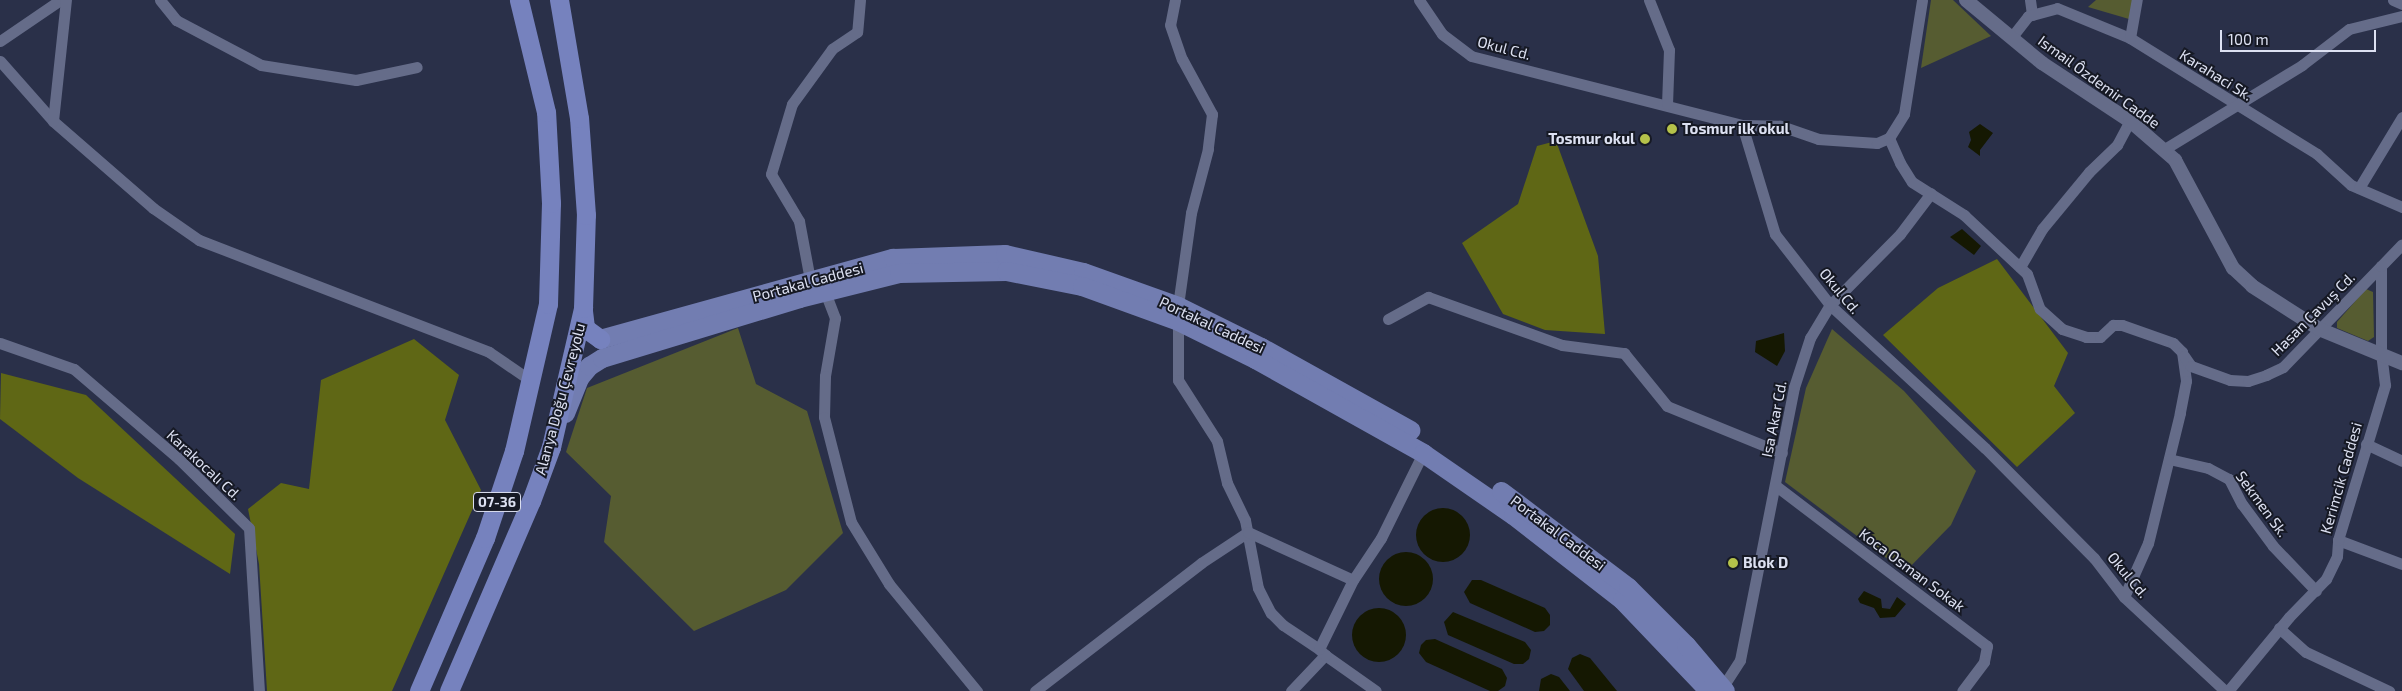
<!DOCTYPE html>
<meta charset="utf-8">
<style>
body{margin:0}
#map{position:relative;width:2402px;height:691px;overflow:hidden;background:#2a3049;font-family:"Exo 2",sans-serif}
div>[style]{position:absolute}
.green>*{inset:0;background:#565c31}
.forest>*{inset:0;background:#5f6715}
.water>*{inset:0;background:#151802}
.round{border-radius:50%}
.minor>*{height:11px;margin:-5.5px;padding:0 5.5px;transform-origin:5.5px;border-radius:5.5px;background:#656c89}
.tertiary>*{height:14px;margin:-7px;padding:0 7px;transform-origin:7px;border-radius:7px;background:#656c89}
.primary>*{height:19px;margin:-9.5px;padding:0 9.5px;transform-origin:9.5px;border-radius:9.5px;background:#727db1}
.trunk>*{height:19px;margin:-9.5px;padding:0 9.5px;transform-origin:9.5px;border-radius:9.5px;background:#7682be}
.dots>*{width:14px;height:14px;translate:-50% -50%;box-sizing:border-box;border:2px solid #161924;border-radius:50%}
span{translate:-50% -50%;white-space:nowrap;text-align:center;line-height:1.15;-webkit-text-stroke:4px #161924;paint-order:stroke}
.shield-label span{padding:1px 4px;background:#161924;border:1px solid;border-radius:4px;-webkit-text-stroke-width:0}
.shield-label{font-size:14px;color:#dde1f2;font-weight:700}
.street-label{font-size:15px;color:#dde1f2}
.poi-label{font-size:15px;color:#dde1f2;font-weight:700}
.left{translate:0 -50%;text-align:left}
.right{translate:-100% -50%;text-align:right}
.scale{position:absolute;left:2220px;top:30px;width:156px;height:22px;box-sizing:border-box;border:2px solid #dde1f2;border-top:0;padding-left:6px;font-size:15px;line-height:18px;white-space:nowrap;color:#dde1f2;-webkit-text-stroke:4px #161924;paint-order:stroke}
</style>
<div id="map">
<div class="green">
<i style="clip-path:polygon(1931px 0,1953px 0,1991px 36px,1921px 68px)"></i>
<i style="clip-path:polygon(2096px 0,2133px 0,2129px 19px,2088px 7px)"></i>
<i style="clip-path:polygon(2366px 289px,2373px 292px,2374px 337px,2368px 341px,2337px 328px,2337px 322px)"></i>
<i style="clip-path:polygon(738px 328px,756px 384px,807px 411px,843px 533px,786px 590px,694px 631px,604px 542px,611px 496px,566px 452px,587px 388px)"></i>
<i style="clip-path:polygon(1832px 329px,1904px 391px,1976px 471px,1951px 525px,1905px 572px,1785px 482px,1806px 388px)"></i>
</div>
<div class="forest">
<i style="clip-path:polygon(1556px 141px,1598px 256px,1605px 334px,1545px 330px,1503px 314px,1462px 243px,1518px 204px,1537px 146px)"></i>
<i style="clip-path:polygon(1997px 259px,2068px 353px,2054px 386px,2075px 413px,2017px 467px,1883px 335px,1938px 288px)"></i>
<i style="clip-path:polygon(414px 339px,459px 375px,445px 420px,481px 490px,392px 691px,267px 691px,259px 564px,248px 509px,281px 483px,309px 489px,321px 380px)"></i>
<i style="clip-path:polygon(1px 373px,86px 395px,235px 534px,230px 574px,78px 478px,0 419px)"></i>
</div>
<div class="water">
<i style="clip-path:polygon(1980px 124px,1993px 133px,1980px 150px,1980px 156px,1968px 147px,1971px 140px,1969px 132px)"></i>
<i style="clip-path:polygon(1962px 229px,1981px 246px,1974px 255px,1950px 237px)"></i>
<i style="clip-path:polygon(1784px 333px,1785px 351px,1777px 366px,1755px 352px,1756px 341px)"></i>
<i class="round" style="left:1416px;top:508px;width:54px;height:54px"></i>
<i class="round" style="left:1379px;top:552px;width:54px;height:54px"></i>
<i style="clip-path:polygon(1472px 580px,1481px 580px,1545px 608px,1550px 615px,1550px 625px,1544px 631px,1535px 632px,1470px 603px,1464px 592px)"></i>
<i style="clip-path:polygon(1864px 591px,1881px 599px,1882px 608px,1890px 609px,1897px 597px,1906px 604px,1895px 617px,1880px 618px,1874px 608px,1860px 603px,1858px 599px)"></i>
<i class="round" style="left:1352px;top:608px;width:54px;height:54px"></i>
<i style="clip-path:polygon(1453px 612px,1525px 642px,1531px 650px,1529px 659px,1523px 664px,1514px 664px,1448px 635px,1444px 622px)"></i>
<i style="clip-path:polygon(1435px 639px,1502px 669px,1507px 678px,1505px 686px,1498px 691px,1490px 691px,1426px 662px,1419px 653px,1421px 645px,1426px 640px)"></i>
<i style="clip-path:polygon(1580px 654px,1590px 658px,1617px 691px,1584px 691px,1568px 669px,1572px 658px)"></i>
<i style="clip-path:polygon(1551px 674px,1559px 677px,1570px 691px,1539px 691px,1541px 679px)"></i>
</div>
<div class="minor">
<i style="left:160px;top:0;width:26px;rotate:51deg"></i>
<i style="left:176px;top:20px;width:96px;rotate:27.9deg"></i>
<i style="left:261px;top:65px;width:96px;rotate:9deg"></i>
<i style="left:356px;top:80px;width:62px;rotate:-12deg"></i>
<i style="left:860px;top:0;width:32px;rotate:95deg"></i>
<i style="left:857px;top:32px;width:30px;rotate:146deg"></i>
<i style="left:832px;top:49px;width:68px;rotate:126deg"></i>
<i style="left:792px;top:104px;width:73px;rotate:106.7deg"></i>
<i style="left:771px;top:174px;width:55px;rotate:59.2deg"></i>
<i style="left:799px;top:221px;width:60px;rotate:79.4deg"></i>
<i style="left:810px;top:280px;width:19px;rotate:39deg"></i>
<i style="left:825px;top:292px;width:28px;rotate:69deg"></i>
<i style="left:835px;top:318px;width:59px;rotate:99.8deg"></i>
<i style="left:825px;top:376px;width:41px;rotate:91.4deg"></i>
<i style="left:824px;top:417px;width:108px;rotate:75.6deg"></i>
<i style="left:851px;top:522px;width:73px;rotate:58.5deg"></i>
<i style="left:889px;top:584px;width:139px;rotate:50.6deg"></i>
<i style="left:1175px;top:0;width:25px;rotate:101deg"></i>
<i style="left:1170px;top:25px;width:36px;rotate:71deg"></i>
<i style="left:1182px;top:59px;width:63px;rotate:61.4deg"></i>
<i style="left:1212px;top:114px;width:35px;rotate:97deg"></i>
<i style="left:1208px;top:149px;width:66px;rotate:104.9deg"></i>
<i style="left:1191px;top:213px;width:94px;rotate:98deg"></i>
<i style="left:1419px;top:0;width:41px;rotate:55.9deg"></i>
<i style="left:1442px;top:34px;width:36px;rotate:37deg"></i>
<i style="left:1471px;top:56px;width:280px;rotate:14.3deg"></i>
<i style="left:1742px;top:125px;width:114px;rotate:73.2deg"></i>
<i style="left:1775px;top:234px;width:90px;rotate:52.2deg"></i>
<i style="left:1830px;top:305px;width:211px;rotate:42.7deg"></i>
<i style="left:1985px;top:448px;width:155px;rotate:45.3deg"></i>
<i style="left:2094px;top:558px;width:49px;rotate:52.4deg"></i>
<i style="left:2124px;top:597px;width:138px;rotate:42.9deg"></i>
<i style="left:1649px;top:0;width:54px;rotate:68.2deg"></i>
<i style="left:1669px;top:50px;width:54px;rotate:92.1deg"></i>
<i style="left:2030px;top:0;width:15px;rotate:82deg"></i>
<i style="left:2393px;top:0;width:10px;rotate:24deg"></i>
<i style="left:2011px;top:38px;width:28px;rotate:-52deg"></i>
<i style="left:2028px;top:16px;width:30px;rotate:-15deg"></i>
<i style="left:2057px;top:8px;width:79px;rotate:22.3deg"></i>
<i style="left:2130px;top:38px;width:220px;rotate:31.8deg"></i>
<i style="left:2317px;top:154px;width:46px;rotate:42.4deg"></i>
<i style="left:2351px;top:185px;width:56px;rotate:23.3deg"></i>
<i style="left:2130px;top:38px;width:39px;rotate:-80deg"></i>
<i style="left:0;top:41px;width:73px;rotate:-34.3deg"></i>
<i style="left:0;top:61px;width:80px;rotate:48.5deg"></i>
<i style="left:53px;top:121px;width:133px;rotate:41deg"></i>
<i style="left:153px;top:208px;width:56px;rotate:34.8deg"></i>
<i style="left:199px;top:240px;width:311px;rotate:21.1deg"></i>
<i style="left:489px;top:352px;width:50px;rotate:34.3deg"></i>
<i style="left:53px;top:121px;width:122px;rotate:-83.9deg"></i>
<i style="left:1742px;top:125px;width:39px;rotate:1deg"></i>
<i style="left:1781px;top:126px;width:39px;rotate:19deg"></i>
<i style="left:1818px;top:139px;width:59px;rotate:3.9deg"></i>
<i style="left:1877px;top:143px;width:13px;rotate:-23deg"></i>
<i style="left:1889px;top:138px;width:27px;rotate:66deg"></i>
<i style="left:1900px;top:163px;width:22px;rotate:58deg"></i>
<i style="left:1912px;top:182px;width:62px;rotate:32.4deg"></i>
<i style="left:1964px;top:215px;width:86px;rotate:43.1deg"></i>
<i style="left:2027px;top:274px;width:37px;rotate:70deg"></i>
<i style="left:2040px;top:309px;width:30px;rotate:42deg"></i>
<i style="left:2062px;top:329px;width:25px;rotate:18deg"></i>
<i style="left:2086px;top:337px;width:14px"></i>
<i style="left:2100px;top:337px;width:18px;rotate:-43deg"></i>
<i style="left:2113px;top:325px;width:9px"></i>
<i style="left:2122px;top:325px;width:54px;rotate:19.4deg"></i>
<i style="left:2173px;top:343px;width:13px;rotate:45deg"></i>
<i style="left:2182px;top:352px;width:29px;rotate:82deg"></i>
<i style="left:2186px;top:381px;width:33px;rotate:101deg"></i>
<i style="left:2180px;top:413px;width:134px;rotate:103.8deg"></i>
<i style="left:2148px;top:543px;width:59px;rotate:114deg"></i>
<i style="left:1889px;top:138px;width:28px;rotate:-58deg"></i>
<i style="left:1904px;top:114px;width:115px;rotate:-81deg"></i>
<i style="left:2163px;top:150px;width:163px;rotate:-31.4deg"></i>
<i style="left:2302px;top:65px;width:59px;rotate:-37.5deg"></i>
<i style="left:2349px;top:29px;width:55px;rotate:-13.8deg"></i>
<i style="left:2359px;top:188px;width:83px;rotate:-58.8deg"></i>
<i style="left:2020px;top:267px;width:44px;rotate:-59.9deg"></i>
<i style="left:2042px;top:229px;width:74px;rotate:-50.5deg"></i>
<i style="left:2089px;top:172px;width:39px;rotate:-44deg"></i>
<i style="left:2117px;top:145px;width:27px;rotate:-62deg"></i>
<i style="left:1388px;top:319px;width:46px;rotate:-28.8deg"></i>
<i style="left:1428px;top:297px;width:142px;rotate:19.7deg"></i>
<i style="left:1562px;top:345px;width:63px;rotate:7.4deg"></i>
<i style="left:1624px;top:353px;width:68px;rotate:50.9deg"></i>
<i style="left:1667px;top:406px;width:124px;rotate:22.2deg"></i>
<i style="left:1178px;top:321px;width:59px;rotate:90deg"></i>
<i style="left:1178px;top:380px;width:72px;rotate:57.4deg"></i>
<i style="left:1217px;top:441px;width:43px;rotate:76.6deg"></i>
<i style="left:1227px;top:483px;width:41px;rotate:64.1deg"></i>
<i style="left:1245px;top:520px;width:69px;rotate:79.2deg"></i>
<i style="left:1258px;top:588px;width:28px;rotate:63deg"></i>
<i style="left:1271px;top:613px;width:17px;rotate:45deg"></i>
<i style="left:1283px;top:625px;width:43px;rotate:33.7deg"></i>
<i style="left:0;top:343px;width:78px;rotate:19.4deg"></i>
<i style="left:74px;top:369px;width:138px;rotate:40.6deg"></i>
<i style="left:179px;top:459px;width:98px;rotate:44.6deg"></i>
<i style="left:249px;top:528px;width:163px;rotate:86.5deg"></i>
<i style="left:2184px;top:356px;width:12px;rotate:55deg"></i>
<i style="left:2191px;top:366px;width:41px;rotate:19.7deg"></i>
<i style="left:2230px;top:380px;width:18px;rotate:3deg"></i>
<i style="left:2248px;top:381px;width:19px;rotate:-18deg"></i>
<i style="left:2266px;top:375px;width:19px;rotate:-25deg"></i>
<i style="left:2283px;top:367px;width:141px;rotate:-45.9deg"></i>
<i style="left:2366px;top:444px;width:40px;rotate:25deg"></i>
<i style="left:2169px;top:459px;width:40px;rotate:13deg"></i>
<i style="left:2208px;top:468px;width:24px;rotate:28deg"></i>
<i style="left:2229px;top:479px;width:28px;rotate:63deg"></i>
<i style="left:2242px;top:504px;width:52px;rotate:53.6deg"></i>
<i style="left:2273px;top:546px;width:62px;rotate:46.3deg"></i>
<i style="left:1776px;top:486px;width:265px;rotate:37.2deg"></i>
<i style="left:1987px;top:646px;width:16px;rotate:101deg"></i>
<i style="left:1984px;top:662px;width:36px;rotate:127deg"></i>
<i style="left:2338px;top:540px;width:68px;rotate:20.6deg"></i>
<i style="left:2279px;top:628px;width:36px;rotate:42deg"></i>
<i style="left:2306px;top:652px;width:92px;rotate:25.2deg"></i>
<i style="left:1325px;top:655px;width:62px;rotate:35.2deg"></i>
<i style="left:1722px;top:688px;width:33px;rotate:-57deg"></i>
<i style="left:1740px;top:660px;width:278px;rotate:-78.8deg"></i>
<i style="left:1794px;top:387px;width:52px;rotate:-71.9deg"></i>
<i style="left:1810px;top:338px;width:39px;rotate:-59deg"></i>
<i style="left:1830px;top:305px;width:100px;rotate:-45.4deg"></i>
<i style="left:1900px;top:234px;width:51px;rotate:-52.9deg"></i>
<i style="left:1035px;top:691px;width:210px;rotate:-37.6deg"></i>
<i style="left:1201px;top:563px;width:56px;rotate:-33.4deg"></i>
<i style="left:1248px;top:532px;width:115px;rotate:24.6deg"></i>
<i style="left:1291px;top:691px;width:50px;rotate:-46.6deg"></i>
<i style="left:1325px;top:655px;width:8px;rotate:-135deg"></i>
<i style="left:1319px;top:649px;width:77px;rotate:-63.8deg"></i>
<i style="left:1353px;top:580px;width:50px;rotate:-56.3deg"></i>
<i style="left:1381px;top:538px;width:95px;rotate:-63.7deg"></i>
<i style="left:2228px;top:691px;width:96px;rotate:-50.5deg"></i>
<i style="left:2289px;top:617px;width:53px;rotate:-45.8deg"></i>
<i style="left:2326px;top:579px;width:25px;rotate:-64deg"></i>
<i style="left:2337px;top:556px;width:16px;rotate:-86deg"></i>
<i style="left:2338px;top:540px;width:162px;rotate:-73.1deg"></i>
<i style="left:2385px;top:385px;width:31px;rotate:-97deg"></i>
<i style="left:2381px;top:354px;width:88px;rotate:-90deg"></i>
<i style="left:2381px;top:266px;width:30px;rotate:-46deg"></i>
</div>
<div class="tertiary">
<i style="left:1966px;top:0;width:99px;rotate:39.7deg"></i>
<i style="left:2042px;top:63px;width:105px;rotate:33.4deg"></i>
<i style="left:2130px;top:121px;width:60px;rotate:40.9deg"></i>
<i style="left:2175px;top:160px;width:123px;rotate:61.8deg"></i>
<i style="left:2233px;top:268px;width:26px;rotate:43deg"></i>
<i style="left:2252px;top:286px;width:80px;rotate:32.7deg"></i>
<i style="left:2319px;top:329px;width:90px;rotate:22.3deg"></i>
</div>
<div class="primary">
<i style="left:600px;top:339px;width:304px;rotate:-15.5deg"></i>
<i style="left:893px;top:258px;width:112px;rotate:-2deg"></i>
<i style="left:1005px;top:254px;width:80px;rotate:13deg"></i>
<i style="left:1083px;top:272px;width:101px;rotate:19.7deg"></i>
<i style="left:1178px;top:306px;width:93px;rotate:26.3deg"></i>
<i style="left:1261px;top:347px;width:171px;rotate:29.1deg"></i>
<i style="left:565px;top:413px;width:38px;rotate:-68deg"></i>
<i style="left:579px;top:378px;width:16px;rotate:-50deg"></i>
<i style="left:589px;top:366px;width:15px;rotate:-32deg"></i>
<i style="left:602px;top:358px;width:206px;rotate:-16.9deg"></i>
<i style="left:799px;top:298px;width:103px;rotate:-14deg"></i>
<i style="left:899px;top:273px;width:107px;rotate:-1.1deg"></i>
<i style="left:1006px;top:271px;width:77px;rotate:11.2deg"></i>
<i style="left:1082px;top:286px;width:102px;rotate:20deg"></i>
<i style="left:1178px;top:321px;width:86px;rotate:26.3deg"></i>
<i style="left:1255px;top:359px;width:193px;rotate:29.2deg"></i>
<i style="left:1423px;top:453px;width:109px;rotate:34.6deg"></i>
<i style="left:1513px;top:515px;width:138px;rotate:37.9deg"></i>
<i style="left:1622px;top:600px;width:126px;rotate:46.3deg"></i>
<i style="left:1501px;top:491px;width:159px;rotate:37.1deg"></i>
<i style="left:1628px;top:587px;width:82px;rotate:45deg"></i>
<i style="left:1686px;top:645px;width:60px;rotate:49.7deg"></i>
</div>
<div class="trunk">
<i style="left:583px;top:311px;width:17px;rotate:83deg"></i>
<i style="left:585px;top:328px;width:19px;rotate:36deg"></i>
<i style="left:419px;top:691px;width:167px;rotate:-66.7deg"></i>
<i style="left:485px;top:538px;width:92px;rotate:-71.6deg"></i>
<i style="left:514px;top:451px;width:151px;rotate:-77deg"></i>
<i style="left:548px;top:304px;width:101px;rotate:-88.3deg"></i>
<i style="left:551px;top:203px;width:91px;rotate:-93.1deg"></i>
<i style="left:546px;top:112px;width:115px;rotate:-103.6deg"></i>
<i style="left:449px;top:691px;width:207px;rotate:-66.7deg"></i>
<i style="left:531px;top:501px;width:58px;rotate:-69.7deg"></i>
<i style="left:551px;top:447px;width:143px;rotate:-77deg"></i>
<i style="left:583px;top:308px;width:93px;rotate:-88.2deg"></i>
<i style="left:586px;top:215px;width:97px;rotate:-94.1deg"></i>
<i style="left:579px;top:118px;width:120px;rotate:-99.6deg"></i>
</div>
<div class="dots">
<i style="left:1672px;top:129px;background:#b5c24a"></i>
<i style="left:1645px;top:139px;background:#b5c24a"></i>
<i style="left:1733px;top:563px;background:#b5c24a"></i>
</div>
<div class="shield-label">
<span style="left:497px;top:502px">07-36</span>
</div>
<div class="street-label">
<span style="left:1504px;top:48px;rotate:15deg">Okul Cd.</span>
<span style="left:2216px;top:75px;rotate:32deg">Karahaci Sk.</span>
<span style="left:2099px;top:82px;rotate:36deg">Ismail Ôzdemir Cadde</span>
<span style="left:808px;top:282px;rotate:-15deg">Portakal Caddesi</span>
<span style="left:1840px;top:291px;rotate:50deg">Okul Cd.</span>
<span style="left:2313px;top:314px;rotate:-45deg">Hasan Çavuş Cd.</span>
<span style="left:1212px;top:325px;rotate:25deg">Portakal Caddesi</span>
<span style="left:560px;top:399px;rotate:-75deg">Alanya Doğu Çevreyolu</span>
<span style="left:1774px;top:419px;rotate:-79deg">Isa Akar Cd.</span>
<span style="left:204px;top:465px;rotate:43deg">Karakocalı Cd.</span>
<span style="left:2341px;top:478px;rotate:-74deg">Kerimcik Caddesi</span>
<span style="left:2262px;top:504px;rotate:54deg">Sekmen Sk.</span>
<span style="left:1558px;top:533px;rotate:37deg">Portakal Caddesi</span>
<span style="left:1912px;top:570px;rotate:37deg">Koca Osman Sokak</span>
<span style="left:2128px;top:575px;rotate:50deg">Okul Cd.</span>
</div>
<div class="poi-label">
<span class="left" style="left:1682px;top:129px">Tosmur ilk okul</span>
<span class="right" style="left:1635px;top:139px">Tosmur okul</span>
<span class="left" style="left:1743px;top:563px">Blok D</span>
</div>
<div class="scale">100 m</div>
</div>
